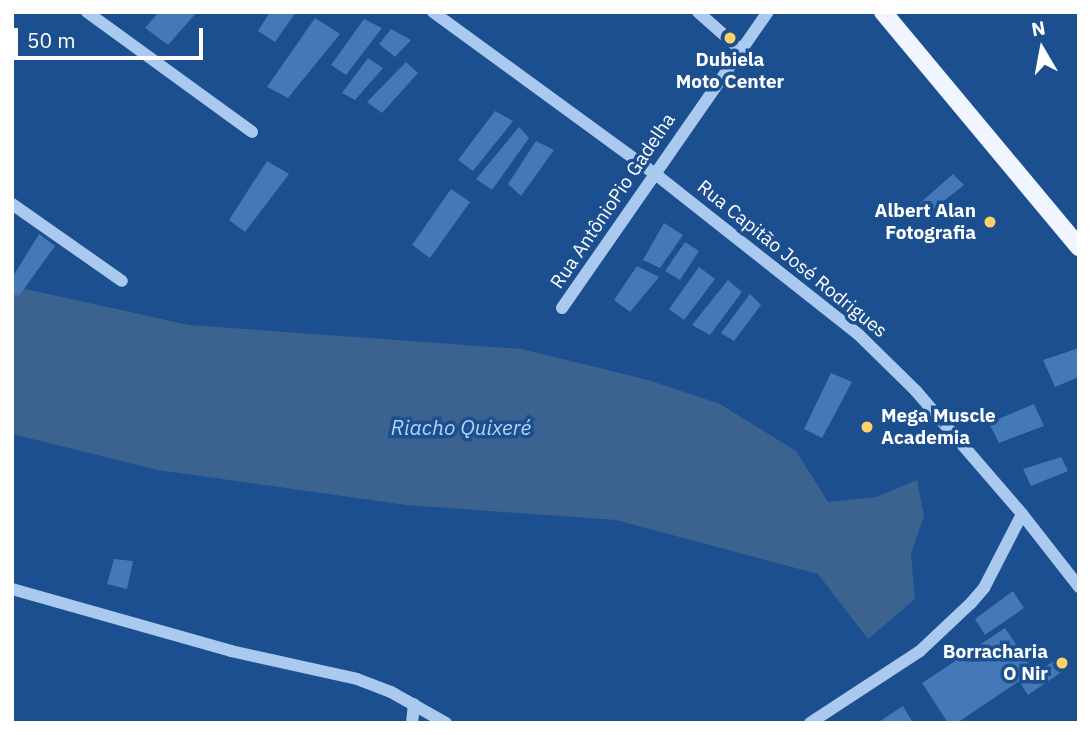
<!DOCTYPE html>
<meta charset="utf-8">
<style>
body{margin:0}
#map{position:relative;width:1091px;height:735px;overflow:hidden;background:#1b4f8f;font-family:"IBM Plex Sans",sans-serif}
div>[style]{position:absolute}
.water>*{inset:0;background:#3c6290}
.building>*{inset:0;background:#4478b7}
.minor>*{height:12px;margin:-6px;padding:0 6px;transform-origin:6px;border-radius:6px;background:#a9c9ee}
.major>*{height:18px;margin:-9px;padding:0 9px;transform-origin:9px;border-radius:9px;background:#f0f6ff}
.dots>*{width:19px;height:19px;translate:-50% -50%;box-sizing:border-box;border:4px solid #1b4f8f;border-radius:50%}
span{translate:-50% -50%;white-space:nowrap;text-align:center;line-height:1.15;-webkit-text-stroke:7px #1b4f8f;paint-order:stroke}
.poi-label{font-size:19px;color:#fff;font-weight:700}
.right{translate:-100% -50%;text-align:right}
.left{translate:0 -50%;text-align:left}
.street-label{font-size:19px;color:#fff}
.water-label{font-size:21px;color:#b5d3f5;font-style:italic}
.frame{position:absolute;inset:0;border:14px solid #fff;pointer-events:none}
.north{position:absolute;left:1007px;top:14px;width:70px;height:70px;-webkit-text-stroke:5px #1b4f8f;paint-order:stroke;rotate:350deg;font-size:19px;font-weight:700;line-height:28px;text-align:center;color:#fff}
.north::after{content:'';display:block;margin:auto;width:24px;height:32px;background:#fff;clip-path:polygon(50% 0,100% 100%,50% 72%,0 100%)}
.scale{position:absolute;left:14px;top:28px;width:189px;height:32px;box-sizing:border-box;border:4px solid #fff;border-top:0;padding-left:9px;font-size:21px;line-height:24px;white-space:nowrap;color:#fff;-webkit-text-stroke:5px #1b4f8f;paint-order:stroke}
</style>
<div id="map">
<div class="water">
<i style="clip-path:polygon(12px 286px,189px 325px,522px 349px,648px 380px,720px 404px,796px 451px,828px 502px,876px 497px,917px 480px,924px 516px,911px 554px,915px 599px,868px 639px,818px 574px,616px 520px,406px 505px,158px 470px,12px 434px)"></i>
</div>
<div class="building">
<i style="clip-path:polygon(159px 12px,197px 12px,168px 45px,145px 28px)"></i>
<i style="clip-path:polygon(270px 12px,296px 12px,275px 42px,258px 31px)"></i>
<i style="clip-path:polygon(315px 18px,340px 34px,288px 98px,267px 87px)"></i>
<i style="clip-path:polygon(364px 19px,382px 28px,346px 75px,331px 65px)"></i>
<i style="clip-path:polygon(391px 29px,411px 40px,395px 57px,379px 44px)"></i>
<i style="clip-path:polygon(368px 58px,383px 68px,355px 100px,342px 93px)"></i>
<i style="clip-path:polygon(406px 62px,418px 73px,382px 113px,367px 102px)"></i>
<i style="clip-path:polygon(495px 111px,513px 121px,473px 171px,458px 160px)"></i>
<i style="clip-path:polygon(519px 127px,529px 138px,492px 190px,476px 179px)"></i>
<i style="clip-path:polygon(536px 141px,554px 150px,521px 196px,508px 184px)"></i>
<i style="clip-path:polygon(267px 161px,289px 174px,245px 232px,229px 220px)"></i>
<i style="clip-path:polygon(953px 174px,964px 185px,920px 220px,912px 210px)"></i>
<i style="clip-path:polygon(451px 189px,470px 202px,430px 258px,412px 245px)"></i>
<i style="clip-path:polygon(664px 223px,683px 235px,660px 268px,643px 260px)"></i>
<i style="clip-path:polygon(39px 234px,55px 246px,19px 296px,12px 294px,12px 278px)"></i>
<i style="clip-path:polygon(685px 242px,699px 251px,680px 280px,665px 271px)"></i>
<i style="clip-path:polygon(637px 266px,659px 277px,630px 312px,614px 300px)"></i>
<i style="clip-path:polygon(699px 267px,715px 279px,684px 320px,669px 309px)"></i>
<i style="clip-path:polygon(728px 280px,742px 292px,710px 335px,692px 325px)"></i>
<i style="clip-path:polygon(750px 294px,761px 305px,734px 341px,721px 333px)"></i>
<i style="clip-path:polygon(1079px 348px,1079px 377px,1055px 387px,1043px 360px)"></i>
<i style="clip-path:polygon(831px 373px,852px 382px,822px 438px,804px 429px)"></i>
<i style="clip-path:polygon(1034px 404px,1044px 426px,999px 443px,989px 423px)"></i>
<i style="clip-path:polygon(1061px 457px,1068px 471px,1031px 486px,1023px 469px)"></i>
<i style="clip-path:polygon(114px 559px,133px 561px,127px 589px,107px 584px)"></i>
<i style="clip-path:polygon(1013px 591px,1024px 608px,985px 635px,975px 619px)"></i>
<i style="clip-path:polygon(1005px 628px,1034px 671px,957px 723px,948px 723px,922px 683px)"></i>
<i style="clip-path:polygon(1055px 660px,1063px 671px,1028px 695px,1021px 684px)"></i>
<i style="clip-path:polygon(903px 706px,913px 723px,877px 723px)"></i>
</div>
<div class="minor">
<i style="left:87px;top:12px;width:204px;rotate:36deg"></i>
<i style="left:433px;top:12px;width:273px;rotate:36.1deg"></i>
<i style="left:654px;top:173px;width:261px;rotate:38.3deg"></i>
<i style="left:859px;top:335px;width:80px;rotate:44.5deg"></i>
<i style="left:916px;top:391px;width:162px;rotate:49.2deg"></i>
<i style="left:1022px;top:514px;width:93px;rotate:52deg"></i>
<i style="left:698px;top:12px;width:57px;rotate:41.5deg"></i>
<i style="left:12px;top:204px;width:134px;rotate:35deg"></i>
<i style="left:562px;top:308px;width:361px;rotate:-55.2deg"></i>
<i style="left:12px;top:589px;width:228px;rotate:15.8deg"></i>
<i style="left:231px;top:651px;width:129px;rotate:12.5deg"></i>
<i style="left:357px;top:679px;width:36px;rotate:21deg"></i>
<i style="left:391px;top:692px;width:63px;rotate:29.4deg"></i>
<i style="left:412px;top:723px;width:19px;rotate:-84deg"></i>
<i style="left:810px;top:723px;width:131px;rotate:-33.2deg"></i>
<i style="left:920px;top:651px;width:70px;rotate:-43.3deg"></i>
<i style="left:971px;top:603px;width:20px;rotate:-49deg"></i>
<i style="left:984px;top:588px;width:83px;rotate:-62.8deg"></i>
</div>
<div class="major">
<i style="left:883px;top:12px;width:306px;rotate:50.2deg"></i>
</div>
<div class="dots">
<i style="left:730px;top:38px;background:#ffd166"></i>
<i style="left:990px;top:222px;background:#ffd166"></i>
<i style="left:867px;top:427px;background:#ffd166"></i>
<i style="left:1062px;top:663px;background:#ffd166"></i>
</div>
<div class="poi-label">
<span style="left:730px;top:71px">Dubiela<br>Moto Center</span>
<span class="right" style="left:976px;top:222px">Albert Alan<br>Fotografia</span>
<span class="left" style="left:881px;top:427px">Mega Muscle<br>Academia</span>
<span class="right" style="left:1048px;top:663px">Borracharia<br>O Nir</span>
</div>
<div class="street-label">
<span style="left:613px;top:201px;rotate:-56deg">Rua AntônioPio Gadelha</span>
<span style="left:792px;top:259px;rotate:39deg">Rua Capitão José Rodrigues</span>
</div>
<div class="water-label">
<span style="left:461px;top:427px">Riacho Quixeré</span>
</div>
<div class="frame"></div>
<div class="north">N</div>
<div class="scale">50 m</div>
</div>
